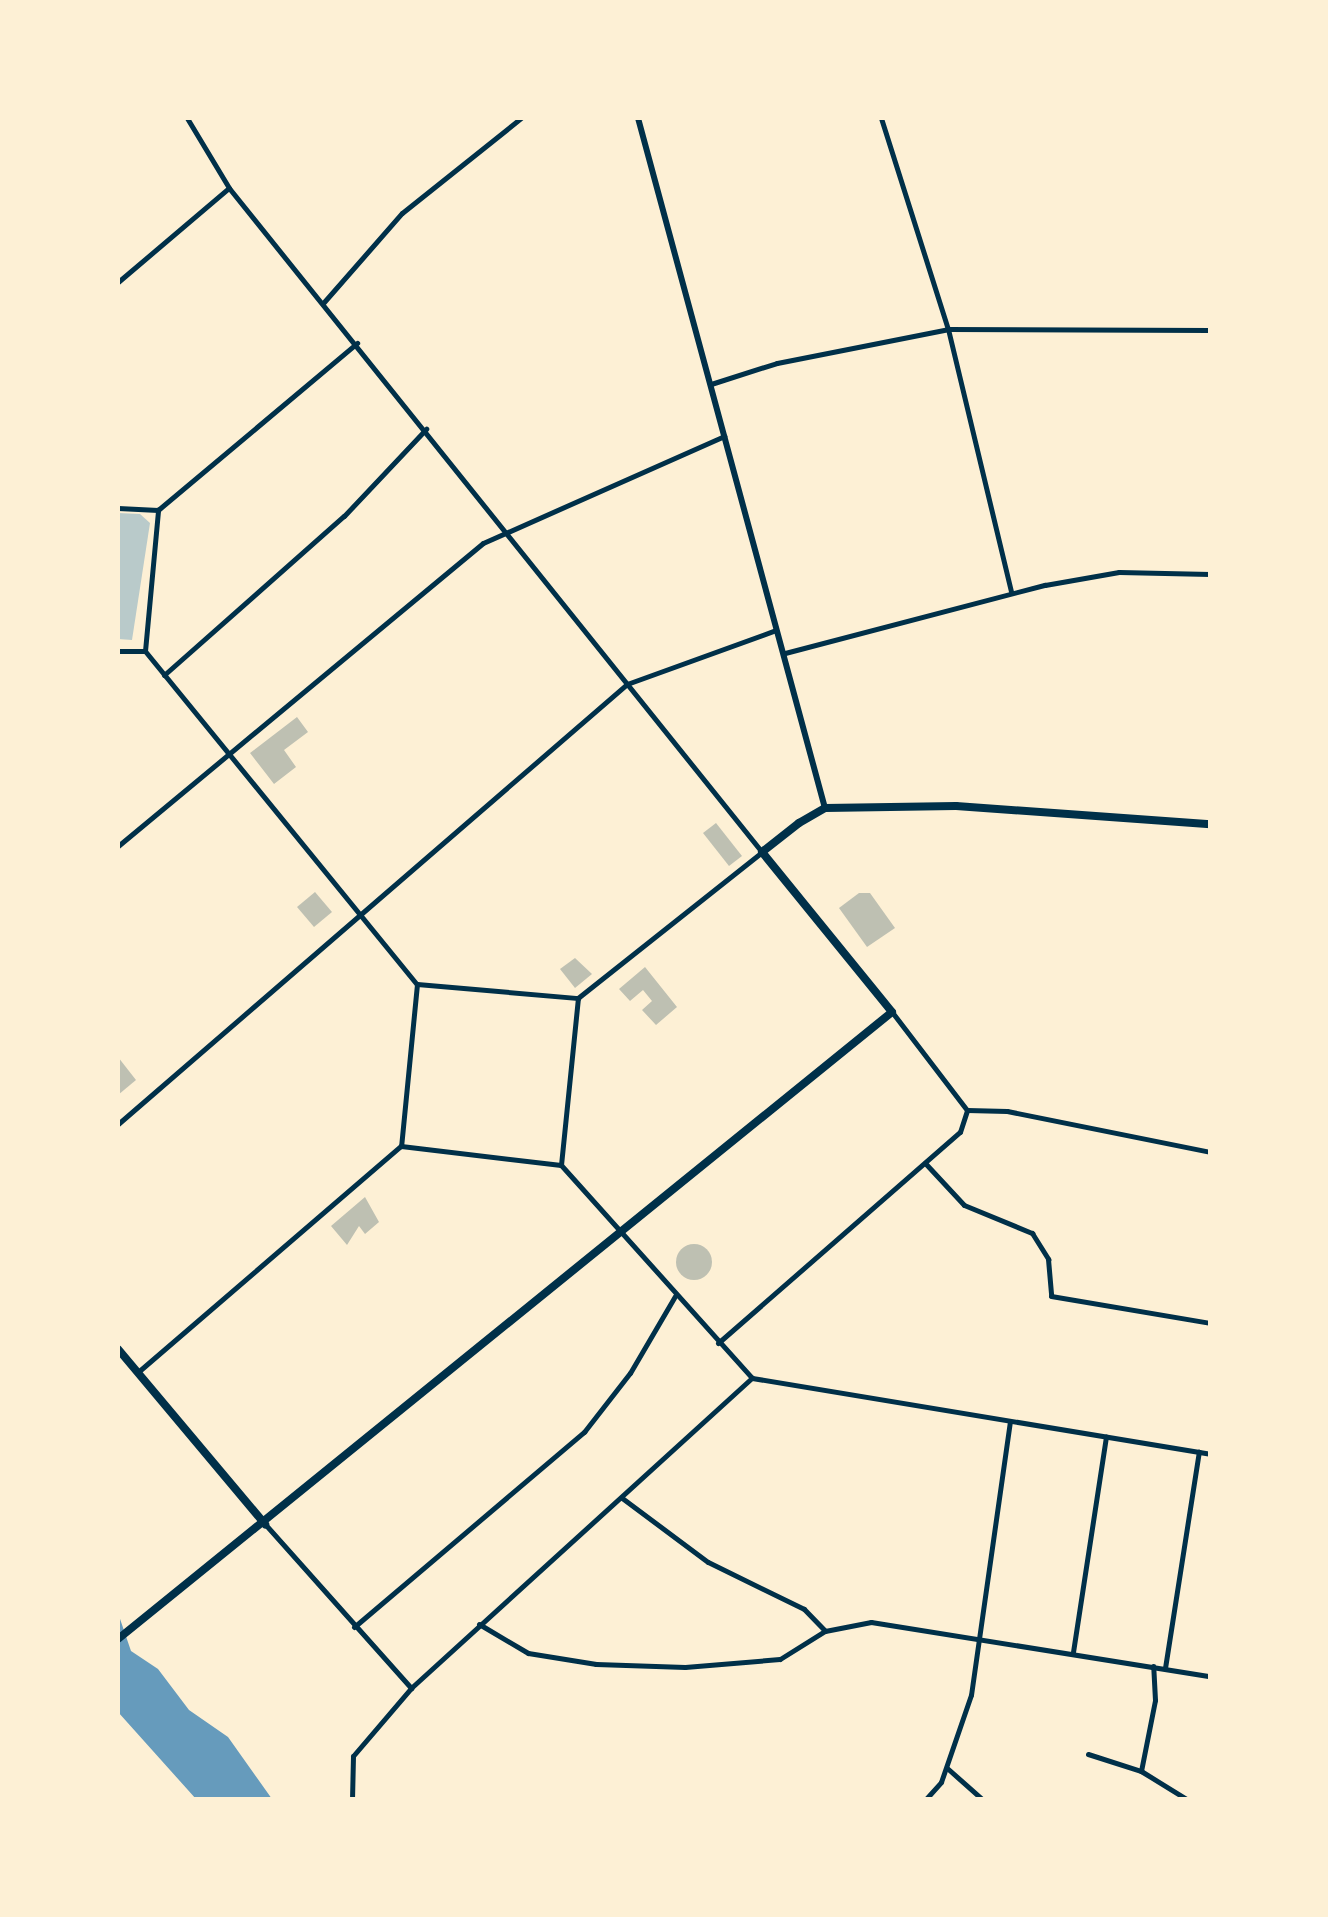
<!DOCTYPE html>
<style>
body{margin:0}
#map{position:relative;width:1328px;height:1917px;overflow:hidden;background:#fdf0d5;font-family:"Open Sans",sans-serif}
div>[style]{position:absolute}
.green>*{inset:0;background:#b9caca}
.water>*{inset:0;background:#669bbc}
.building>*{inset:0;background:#bec0b2}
.round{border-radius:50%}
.minor>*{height:5px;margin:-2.5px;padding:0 2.5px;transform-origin:2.5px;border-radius:2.5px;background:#003049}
.secondary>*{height:6px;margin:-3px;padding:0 3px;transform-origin:3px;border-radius:3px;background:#003049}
.primary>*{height:8px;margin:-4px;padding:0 4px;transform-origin:4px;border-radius:4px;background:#003049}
span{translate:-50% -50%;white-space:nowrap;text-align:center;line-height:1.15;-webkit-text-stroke:9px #fdf0d5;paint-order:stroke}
.frame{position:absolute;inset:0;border:120px solid #fdf0d5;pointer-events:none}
</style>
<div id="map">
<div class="green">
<i style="clip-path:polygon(118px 513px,140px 514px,150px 523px,132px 640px,118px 639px)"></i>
</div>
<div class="water">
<i style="clip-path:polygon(118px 1613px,131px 1651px,158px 1669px,189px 1710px,228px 1737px,272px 1799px,196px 1799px,118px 1712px)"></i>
</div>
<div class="building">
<i style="clip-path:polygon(297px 717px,308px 732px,284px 750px,296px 767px,274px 784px,250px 753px)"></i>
<i style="clip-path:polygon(716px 823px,742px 856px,729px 866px,703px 833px)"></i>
<i style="clip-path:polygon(315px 892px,332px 912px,314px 927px,297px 907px)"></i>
<i style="clip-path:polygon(859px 893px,870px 893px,895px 928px,867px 947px,839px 908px)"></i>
<i style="clip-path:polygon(575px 958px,592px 974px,575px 988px,560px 969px)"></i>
<i style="clip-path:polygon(645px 967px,677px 1007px,656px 1025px,642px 1010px,652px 1001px,643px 990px,630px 1001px,619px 989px)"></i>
<i style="clip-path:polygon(118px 1057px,136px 1080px,118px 1095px)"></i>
<i style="clip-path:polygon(365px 1197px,379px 1222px,365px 1234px,359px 1226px,347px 1245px,331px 1226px)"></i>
<i class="round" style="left:676px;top:1244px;width:36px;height:36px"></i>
</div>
<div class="minor">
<i style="left:187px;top:118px;width:82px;rotate:59deg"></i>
<i style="left:229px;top:188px;width:851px;rotate:51.25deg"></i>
<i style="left:762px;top:852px;width:235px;rotate:141.6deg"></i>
<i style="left:881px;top:118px;width:221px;rotate:72.4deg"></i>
<i style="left:948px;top:329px;width:270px;rotate:76.5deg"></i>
<i style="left:118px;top:282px;width:145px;rotate:-40.3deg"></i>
<i style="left:324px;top:302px;width:118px;rotate:-48.8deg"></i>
<i style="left:402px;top:213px;width:152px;rotate:-38.6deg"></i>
<i style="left:711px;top:384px;width:69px;rotate:-17.7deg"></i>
<i style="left:777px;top:363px;width:174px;rotate:-11.2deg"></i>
<i style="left:948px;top:329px;width:262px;rotate:0.2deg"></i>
<i style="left:118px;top:508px;width:40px;rotate:2.9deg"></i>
<i style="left:158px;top:510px;width:260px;rotate:-40deg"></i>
<i style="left:118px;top:651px;width:27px"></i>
<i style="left:145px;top:651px;width:430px;rotate:50.8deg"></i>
<i style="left:145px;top:651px;width:142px;rotate:-84.7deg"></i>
<i style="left:785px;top:653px;width:269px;rotate:-14.7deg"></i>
<i style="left:1045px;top:585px;width:75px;rotate:-10deg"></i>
<i style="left:1119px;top:572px;width:91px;rotate:1.3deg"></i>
<i style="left:164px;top:675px;width:240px;rotate:-41.5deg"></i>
<i style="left:344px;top:516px;width:120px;rotate:-46.7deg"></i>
<i style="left:118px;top:846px;width:474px;rotate:-39.7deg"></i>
<i style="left:483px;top:543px;width:264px;rotate:-23.9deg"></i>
<i style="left:417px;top:984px;width:163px;rotate:95.6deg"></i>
<i style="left:401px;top:1146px;width:161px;rotate:6.8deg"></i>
<i style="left:417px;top:984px;width:162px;rotate:5deg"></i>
<i style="left:892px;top:1012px;width:123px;rotate:52.6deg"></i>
<i style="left:967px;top:1110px;width:40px;rotate:1.4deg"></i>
<i style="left:1007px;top:1111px;width:207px;rotate:11.4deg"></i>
<i style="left:118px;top:1124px;width:673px;rotate:-40.84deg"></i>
<i style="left:627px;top:684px;width:158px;rotate:-19.9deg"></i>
<i style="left:925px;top:1163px;width:57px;rotate:47.1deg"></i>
<i style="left:964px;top:1205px;width:74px;rotate:22.4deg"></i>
<i style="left:1032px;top:1233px;width:31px;rotate:58deg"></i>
<i style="left:1048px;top:1259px;width:37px;rotate:85deg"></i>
<i style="left:1051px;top:1296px;width:161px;rotate:9.6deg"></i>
<i style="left:561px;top:1165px;width:286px;rotate:48.1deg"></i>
<i style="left:752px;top:1378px;width:464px;rotate:9.4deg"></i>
<i style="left:561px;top:1165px;width:167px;rotate:-84.2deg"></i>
<i style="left:718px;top:1343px;width:321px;rotate:-41.1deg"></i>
<i style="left:960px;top:1132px;width:23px;rotate:-72deg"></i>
<i style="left:138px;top:1372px;width:347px;rotate:-40.7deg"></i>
<i style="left:622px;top:1498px;width:107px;rotate:36.7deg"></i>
<i style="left:708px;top:1562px;width:107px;rotate:26.1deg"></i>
<i style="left:804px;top:1609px;width:30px;rotate:46deg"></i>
<i style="left:265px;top:1524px;width:220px;rotate:48.3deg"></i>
<i style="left:479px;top:1624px;width:57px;rotate:30.6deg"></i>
<i style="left:528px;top:1653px;width:69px;rotate:9.2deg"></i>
<i style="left:596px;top:1664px;width:89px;rotate:1.9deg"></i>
<i style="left:685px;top:1667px;width:95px;rotate:-4.8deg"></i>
<i style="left:780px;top:1659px;width:53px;rotate:-31.9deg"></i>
<i style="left:825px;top:1631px;width:47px;rotate:-11.1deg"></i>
<i style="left:871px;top:1622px;width:343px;rotate:9.1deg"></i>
<i style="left:354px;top:1627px;width:302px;rotate:-40.3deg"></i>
<i style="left:584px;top:1432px;width:75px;rotate:-52.1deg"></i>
<i style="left:630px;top:1373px;width:89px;rotate:-59.7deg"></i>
<i style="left:1073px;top:1652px;width:218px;rotate:-81.3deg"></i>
<i style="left:1165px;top:1668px;width:219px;rotate:-81.1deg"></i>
<i style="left:1088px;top:1754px;width:56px;rotate:17.8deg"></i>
<i style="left:1141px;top:1771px;width:55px;rotate:31.7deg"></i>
<i style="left:947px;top:1768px;width:48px;rotate:41.6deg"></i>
<i style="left:1141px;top:1771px;width:72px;rotate:-78.8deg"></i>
<i style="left:1155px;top:1700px;width:34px;rotate:-93deg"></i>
<i style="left:352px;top:1800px;width:44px;rotate:-88.7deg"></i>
<i style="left:353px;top:1756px;width:89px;rotate:-49.5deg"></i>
<i style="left:411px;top:1688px;width:461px;rotate:-42.3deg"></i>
<i style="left:925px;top:1800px;width:24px;rotate:-48deg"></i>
<i style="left:941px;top:1782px;width:92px;rotate:-71deg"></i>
<i style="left:971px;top:1695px;width:276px;rotate:-81.9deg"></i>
</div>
<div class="secondary">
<i style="left:638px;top:118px;width:715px;rotate:74.84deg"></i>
</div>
<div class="primary">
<i style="left:118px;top:1349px;width:229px;rotate:50deg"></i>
<i style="left:118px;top:1639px;width:996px;rotate:-39.01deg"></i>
<i style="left:892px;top:1012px;width:206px;rotate:-129.1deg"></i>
<i style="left:762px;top:852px;width:47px;rotate:-38.1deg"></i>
<i style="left:799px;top:823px;width:30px;rotate:-30deg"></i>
<i style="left:825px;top:808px;width:131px;rotate:-0.9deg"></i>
<i style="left:956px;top:806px;width:255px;rotate:4.1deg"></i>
</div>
<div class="frame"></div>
</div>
